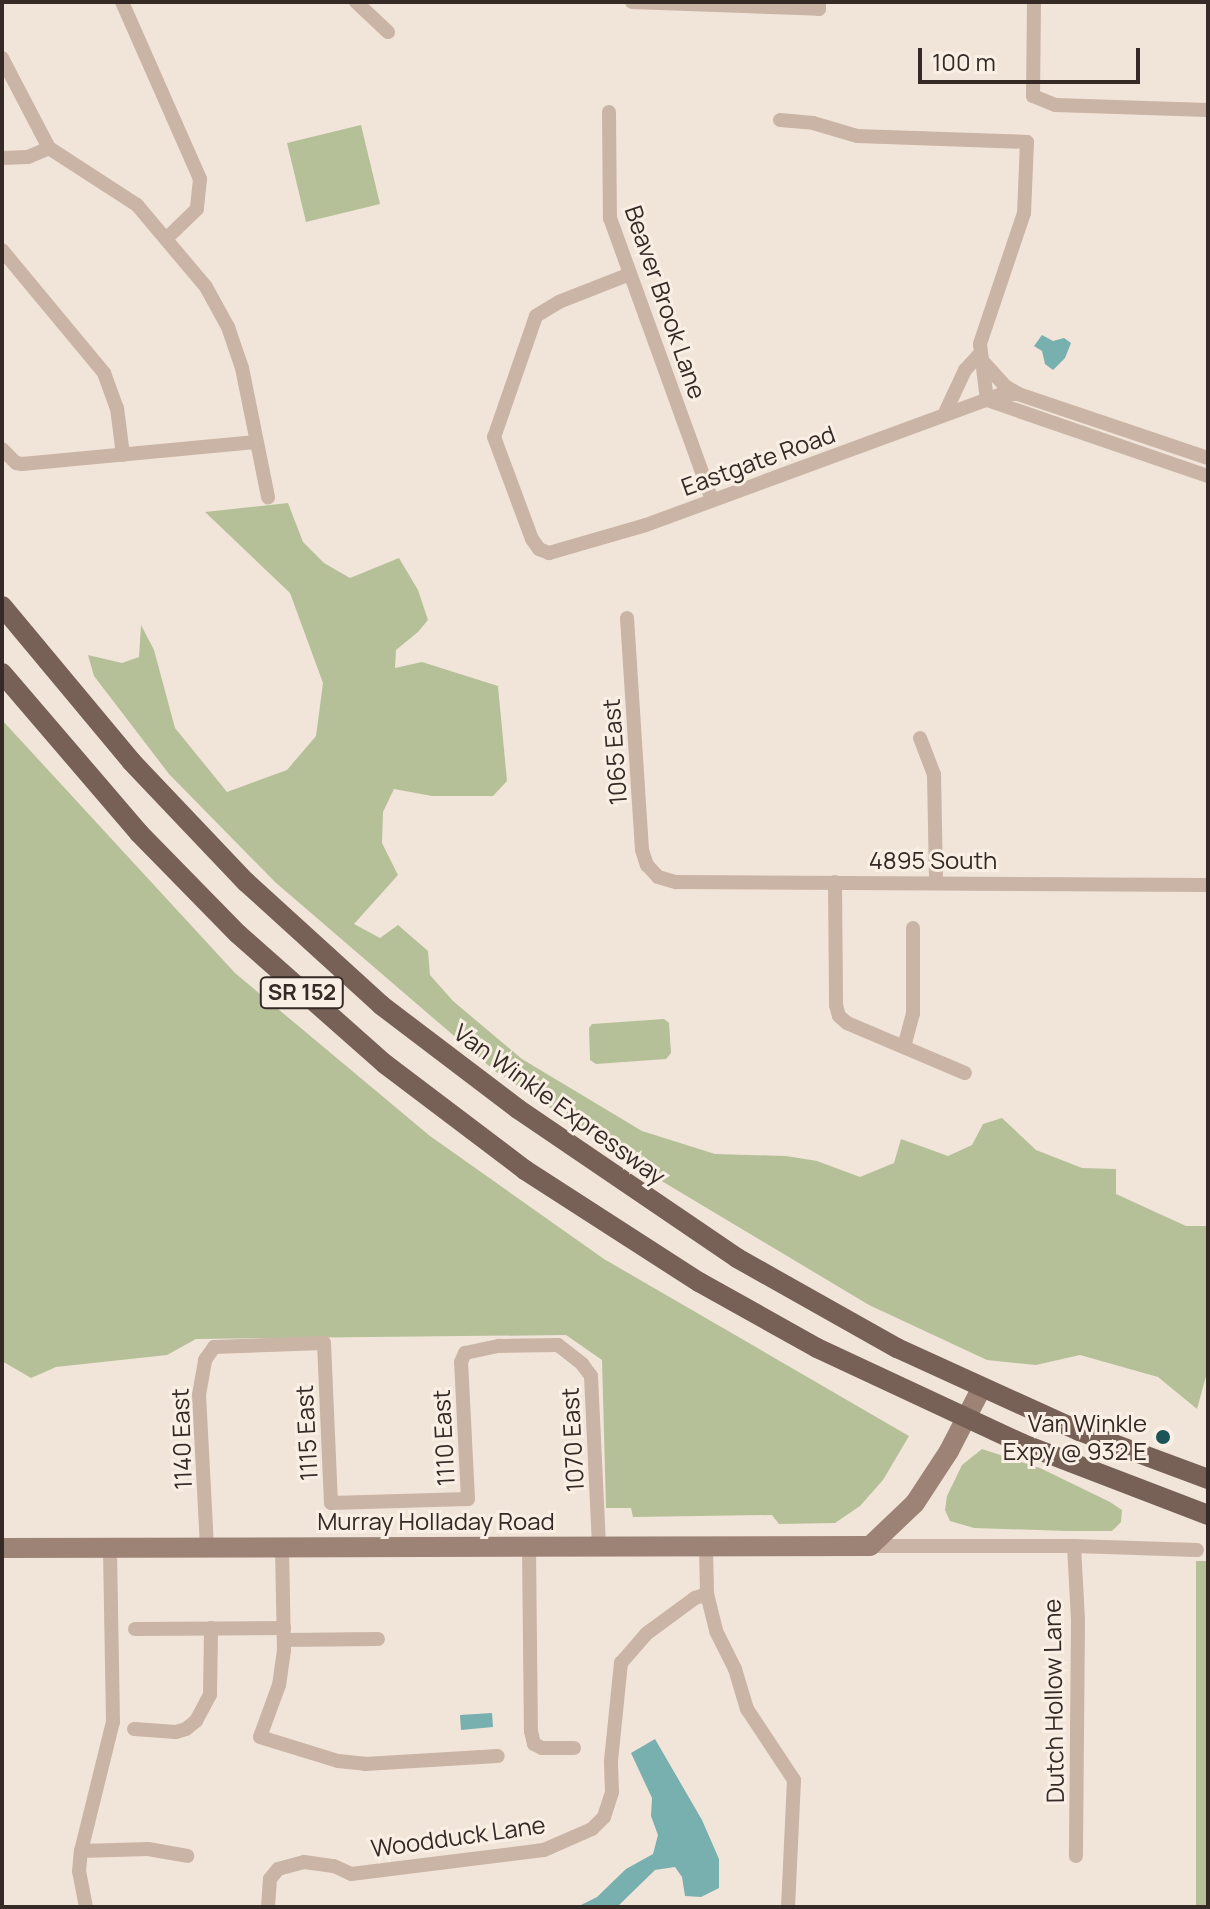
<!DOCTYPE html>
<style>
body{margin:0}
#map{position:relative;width:1210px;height:1909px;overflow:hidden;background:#f1e5d9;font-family:Manrope,sans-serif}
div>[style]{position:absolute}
.green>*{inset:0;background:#b5c099}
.water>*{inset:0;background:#78afaf}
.minor>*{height:14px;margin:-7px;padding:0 7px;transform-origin:7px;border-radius:7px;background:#cab4a5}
.secondary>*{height:20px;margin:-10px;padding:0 10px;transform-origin:10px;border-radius:10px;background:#9d8376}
.primary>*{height:20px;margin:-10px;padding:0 10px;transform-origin:10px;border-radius:10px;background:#776157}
.dots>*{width:22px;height:22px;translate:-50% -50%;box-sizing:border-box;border:4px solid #f9efe5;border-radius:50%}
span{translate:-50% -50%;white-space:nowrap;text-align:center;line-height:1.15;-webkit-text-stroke:6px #f9efe5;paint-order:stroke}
.shield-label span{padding:2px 6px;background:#f9efe5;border:2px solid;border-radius:6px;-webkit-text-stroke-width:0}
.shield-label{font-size:22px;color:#352a26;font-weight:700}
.street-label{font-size:24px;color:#352a26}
.poi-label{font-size:24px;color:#352a26}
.right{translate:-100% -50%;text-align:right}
.frame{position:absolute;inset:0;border:4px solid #352a26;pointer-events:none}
.scale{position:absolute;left:918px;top:48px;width:222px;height:36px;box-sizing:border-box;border:4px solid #352a26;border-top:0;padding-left:10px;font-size:24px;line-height:28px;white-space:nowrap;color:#352a26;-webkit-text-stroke:6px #f9efe5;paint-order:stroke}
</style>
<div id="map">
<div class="green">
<i style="clip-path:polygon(361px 125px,380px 204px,306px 222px,287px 143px)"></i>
<i style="clip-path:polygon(288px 503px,303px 542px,324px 563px,350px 578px,399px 558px,418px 590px,428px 620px,418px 632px,396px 650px,395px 668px,422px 662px,498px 686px,507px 781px,493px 796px,432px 796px,394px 789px,383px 812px,382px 843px,398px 875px,354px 924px,380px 938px,398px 925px,428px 951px,430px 975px,453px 1001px,522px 1059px,642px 1131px,715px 1154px,786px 1156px,817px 1161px,860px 1177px,894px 1163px,901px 1139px,948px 1156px,972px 1145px,983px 1124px,1002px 1118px,1036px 1150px,1082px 1168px,1116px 1169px,1116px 1194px,1186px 1226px,1208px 1226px,1208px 1369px,1197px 1409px,1158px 1377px,1080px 1355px,1036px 1365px,987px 1360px,869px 1305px,660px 1180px,496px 1072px,275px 882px,169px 774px,94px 676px,88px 655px,122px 663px,139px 657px,141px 625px,154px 650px,175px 728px,227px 792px,287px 770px,316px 736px,323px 683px,290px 593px,205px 512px)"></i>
<i style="clip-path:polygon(2px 720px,235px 973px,430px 1136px,604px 1259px,909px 1436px,883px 1480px,860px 1506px,835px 1523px,779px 1524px,772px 1515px,633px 1517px,631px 1508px,606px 1508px,602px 1360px,566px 1335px,196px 1339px,167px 1355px,56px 1367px,31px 1378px,2px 1361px)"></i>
<i style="clip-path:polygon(664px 1019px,669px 1023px,671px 1053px,666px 1059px,596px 1064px,590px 1060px,589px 1028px,592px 1024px)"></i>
<i style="clip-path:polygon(982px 1449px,1040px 1468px,1110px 1502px,1122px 1510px,1121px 1522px,1112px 1531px,1067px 1531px,974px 1528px,950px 1521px,945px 1510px,947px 1496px,962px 1465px)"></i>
<i style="clip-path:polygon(1196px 1561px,1208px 1561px,1208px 1907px,1196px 1907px)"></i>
</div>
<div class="water">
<i style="clip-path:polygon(1042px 335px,1053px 341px,1064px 338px,1071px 343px,1065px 358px,1053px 370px,1045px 364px,1042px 351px,1034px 346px)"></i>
<i style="clip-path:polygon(492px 1713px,493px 1727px,461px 1730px,460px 1715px)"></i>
<i style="clip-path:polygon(655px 1739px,702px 1820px,719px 1859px,719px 1888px,701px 1897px,685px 1896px,682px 1877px,675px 1867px,655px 1870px,617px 1907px,577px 1907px,597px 1897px,626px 1869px,653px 1854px,658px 1835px,651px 1816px,652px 1798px,631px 1753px)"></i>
</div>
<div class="minor">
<i style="left:122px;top:2px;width:193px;rotate:66.2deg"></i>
<i style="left:200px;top:179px;width:30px;rotate:96deg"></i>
<i style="left:197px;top:209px;width:40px;rotate:136deg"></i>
<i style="left:356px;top:2px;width:44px;rotate:43.2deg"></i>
<i style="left:632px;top:2px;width:187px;rotate:2.1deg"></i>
<i style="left:819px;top:9px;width:7px;rotate:-90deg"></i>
<i style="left:1034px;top:2px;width:94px;rotate:90.6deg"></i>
<i style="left:1033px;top:96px;width:24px;rotate:22deg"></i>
<i style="left:1055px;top:105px;width:153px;rotate:1.9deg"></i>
<i style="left:2px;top:58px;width:102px;rotate:62.4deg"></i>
<i style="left:49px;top:148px;width:105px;rotate:32.9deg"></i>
<i style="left:137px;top:205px;width:107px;rotate:49.9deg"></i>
<i style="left:206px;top:287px;width:46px;rotate:61.2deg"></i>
<i style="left:228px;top:327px;width:43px;rotate:71.1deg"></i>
<i style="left:242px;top:368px;width:132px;rotate:78.6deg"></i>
<i style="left:609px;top:112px;width:106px;rotate:89.5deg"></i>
<i style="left:610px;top:218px;width:300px;rotate:70.1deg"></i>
<i style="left:780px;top:120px;width:33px;rotate:5deg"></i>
<i style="left:813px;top:123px;width:46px;rotate:16.5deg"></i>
<i style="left:857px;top:136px;width:170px;rotate:2deg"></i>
<i style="left:1027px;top:142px;width:71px;rotate:92.4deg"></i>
<i style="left:1024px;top:213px;width:138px;rotate:108.6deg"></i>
<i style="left:980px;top:344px;width:56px;rotate:82.9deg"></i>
<i style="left:2px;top:158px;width:26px;rotate:-2deg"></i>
<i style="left:28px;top:157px;width:23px;rotate:-23deg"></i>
<i style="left:2px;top:250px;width:160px;rotate:50.3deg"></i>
<i style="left:104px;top:373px;width:37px;rotate:70deg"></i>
<i style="left:117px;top:408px;width:47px;rotate:82.7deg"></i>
<i style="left:630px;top:274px;width:76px;rotate:158.5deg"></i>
<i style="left:559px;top:302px;width:27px;rotate:149deg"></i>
<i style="left:536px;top:316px;width:128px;rotate:109.1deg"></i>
<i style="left:494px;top:437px;width:109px;rotate:69.6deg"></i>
<i style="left:532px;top:539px;width:12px;rotate:55deg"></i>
<i style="left:539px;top:549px;width:11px;rotate:22deg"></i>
<i style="left:549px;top:553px;width:101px;rotate:-16.1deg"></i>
<i style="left:646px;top:525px;width:379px;rotate:-20.2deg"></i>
<i style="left:1002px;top:394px;width:16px"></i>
<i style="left:1018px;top:394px;width:200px;rotate:18.6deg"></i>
<i style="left:987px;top:400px;width:234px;rotate:19deg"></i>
<i style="left:944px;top:415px;width:50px;rotate:-65deg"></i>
<i style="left:965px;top:370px;width:19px;rotate:-47deg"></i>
<i style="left:978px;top:356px;width:40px;rotate:48deg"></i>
<i style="left:1005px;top:386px;width:14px;rotate:30deg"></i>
<i style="left:2px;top:449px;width:20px;rotate:45deg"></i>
<i style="left:16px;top:463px;width:6px;rotate:9deg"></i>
<i style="left:22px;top:464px;width:235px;rotate:-5.4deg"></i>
<i style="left:627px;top:618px;width:232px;rotate:86.3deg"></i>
<i style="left:642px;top:850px;width:16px;rotate:72deg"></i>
<i style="left:647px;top:865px;width:16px;rotate:47deg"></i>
<i style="left:658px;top:877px;width:19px;rotate:16deg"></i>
<i style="left:676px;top:882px;width:532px;rotate:0.32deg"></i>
<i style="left:920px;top:738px;width:39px;rotate:69deg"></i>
<i style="left:934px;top:774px;width:108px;rotate:88.9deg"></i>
<i style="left:835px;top:882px;width:123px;rotate:89.5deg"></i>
<i style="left:836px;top:1005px;width:11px;rotate:75deg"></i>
<i style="left:839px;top:1016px;width:11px;rotate:41deg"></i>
<i style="left:847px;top:1023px;width:128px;rotate:23deg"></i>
<i style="left:904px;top:1047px;width:34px;rotate:-75deg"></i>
<i style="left:913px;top:1014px;width:86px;rotate:-90deg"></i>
<i style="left:706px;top:1546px;width:48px;rotate:88.8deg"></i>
<i style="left:707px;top:1594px;width:38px;rotate:76deg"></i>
<i style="left:716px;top:1631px;width:42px;rotate:63.4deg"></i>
<i style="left:735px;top:1669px;width:42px;rotate:73.3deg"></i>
<i style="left:747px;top:1709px;width:85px;rotate:56.5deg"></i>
<i style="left:794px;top:1780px;width:127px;rotate:92.7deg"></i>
<i style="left:870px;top:1546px;width:204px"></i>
<i style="left:1074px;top:1546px;width:123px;rotate:1.9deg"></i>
<i style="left:1074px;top:1546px;width:74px;rotate:86.9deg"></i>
<i style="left:1078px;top:1620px;width:236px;rotate:90.5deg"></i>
<i style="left:207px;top:1547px;width:152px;rotate:-93deg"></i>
<i style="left:199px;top:1395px;width:36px;rotate:-80deg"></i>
<i style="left:205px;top:1360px;width:16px;rotate:-55deg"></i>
<i style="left:214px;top:1347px;width:110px;rotate:-2.1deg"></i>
<i style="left:324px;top:1343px;width:160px;rotate:87.5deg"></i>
<i style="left:331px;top:1503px;width:137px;rotate:-1.7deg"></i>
<i style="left:468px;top:1499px;width:137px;rotate:-92.9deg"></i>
<i style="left:461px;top:1362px;width:10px;rotate:-66deg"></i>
<i style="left:465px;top:1353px;width:35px;rotate:-12deg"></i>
<i style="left:499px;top:1346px;width:59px;rotate:-1deg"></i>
<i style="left:558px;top:1345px;width:31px;rotate:38deg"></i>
<i style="left:582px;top:1364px;width:15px;rotate:53deg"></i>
<i style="left:591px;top:1376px;width:170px;rotate:87.3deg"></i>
<i style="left:282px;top:1547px;width:103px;rotate:88.9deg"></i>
<i style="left:284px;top:1650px;width:35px;rotate:98deg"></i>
<i style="left:279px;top:1685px;width:55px;rotate:110.1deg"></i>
<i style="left:260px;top:1737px;width:82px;rotate:17.1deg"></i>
<i style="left:338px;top:1761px;width:27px;rotate:6deg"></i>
<i style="left:365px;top:1764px;width:133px;rotate:-3.4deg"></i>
<i style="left:529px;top:1547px;width:184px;rotate:89.4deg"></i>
<i style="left:531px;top:1731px;width:13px;rotate:77deg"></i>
<i style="left:534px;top:1744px;width:9px;rotate:27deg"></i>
<i style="left:542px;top:1748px;width:32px"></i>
<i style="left:135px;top:1629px;width:149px;rotate:-0.4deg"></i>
<i style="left:284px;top:1640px;width:94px;rotate:-0.6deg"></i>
<i style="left:134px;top:1729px;width:42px;rotate:4.1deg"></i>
<i style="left:176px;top:1732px;width:10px;rotate:-17deg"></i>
<i style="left:186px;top:1729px;width:13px;rotate:-39deg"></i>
<i style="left:196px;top:1721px;width:30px;rotate:-62deg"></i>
<i style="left:210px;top:1695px;width:67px;rotate:-89.1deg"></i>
<i style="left:81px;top:1851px;width:67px;rotate:-1.7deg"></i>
<i style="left:148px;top:1849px;width:40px;rotate:10deg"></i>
<i style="left:86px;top:1907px;width:36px;rotate:-101deg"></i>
<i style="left:79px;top:1872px;width:21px;rotate:-85deg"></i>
<i style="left:81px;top:1851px;width:133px;rotate:-76.1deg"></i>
<i style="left:113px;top:1722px;width:175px;rotate:-91deg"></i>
<i style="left:268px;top:1907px;width:28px;rotate:-86deg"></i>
<i style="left:270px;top:1879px;width:13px;rotate:-51deg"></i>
<i style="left:278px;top:1869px;width:27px;rotate:-15deg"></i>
<i style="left:304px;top:1862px;width:30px;rotate:8deg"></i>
<i style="left:334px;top:1866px;width:19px;rotate:25deg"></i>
<i style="left:351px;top:1874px;width:194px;rotate:-7.1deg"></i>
<i style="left:544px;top:1850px;width:52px;rotate:-23.6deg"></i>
<i style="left:592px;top:1829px;width:17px;rotate:-45deg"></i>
<i style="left:604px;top:1817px;width:26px;rotate:-72deg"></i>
<i style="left:612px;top:1792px;width:31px;rotate:-92deg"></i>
<i style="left:611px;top:1761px;width:99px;rotate:-84.2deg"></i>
<i style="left:621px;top:1663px;width:38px;rotate:-49deg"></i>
<i style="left:646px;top:1634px;width:61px;rotate:-36.3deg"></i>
<i style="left:695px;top:1598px;width:13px;rotate:-18deg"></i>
</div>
<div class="secondary">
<i style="left:2px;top:1548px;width:868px;rotate:-0.13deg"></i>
<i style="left:870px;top:1546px;width:62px;rotate:-43.7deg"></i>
<i style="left:915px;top:1503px;width:62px;rotate:-56.8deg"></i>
<i style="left:949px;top:1451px;width:70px;rotate:-62.7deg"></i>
</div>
<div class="primary">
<i style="left:2px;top:606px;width:202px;rotate:50.2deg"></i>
<i style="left:131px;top:761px;width:167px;rotate:46.5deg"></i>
<i style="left:246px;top:882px;width:183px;rotate:42.3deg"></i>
<i style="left:381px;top:1005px;width:172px;rotate:37.2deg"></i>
<i style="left:518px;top:1109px;width:265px;rotate:34.2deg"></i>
<i style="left:737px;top:1258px;width:184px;rotate:29.4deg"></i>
<i style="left:897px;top:1348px;width:200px;rotate:24.5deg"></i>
<i style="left:1079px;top:1431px;width:138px;rotate:20.4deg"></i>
<i style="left:2px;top:673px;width:211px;rotate:49.4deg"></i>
<i style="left:139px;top:833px;width:141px;rotate:45.6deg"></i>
<i style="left:238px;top:934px;width:196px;rotate:41.5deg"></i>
<i style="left:385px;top:1064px;width:176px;rotate:37.1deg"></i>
<i style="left:525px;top:1170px;width:207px;rotate:32.8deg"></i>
<i style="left:699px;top:1282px;width:135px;rotate:29.2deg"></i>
<i style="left:817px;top:1348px;width:227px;rotate:25deg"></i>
<i style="left:1023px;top:1444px;width:198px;rotate:21deg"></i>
</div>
<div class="dots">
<i style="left:1163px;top:1437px;background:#1b5557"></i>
</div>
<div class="shield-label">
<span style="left:302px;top:993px">SR 152</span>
</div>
<div class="street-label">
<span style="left:666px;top:302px;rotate:71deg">Beaver Brook Lane</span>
<span style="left:758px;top:460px;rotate:-20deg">Eastgate Road</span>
<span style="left:614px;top:752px;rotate:-94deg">1065 East</span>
<span style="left:933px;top:860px">4895 South</span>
<span style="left:560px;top:1104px;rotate:36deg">Van Winkle Expressway</span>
<span style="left:306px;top:1433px;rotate:-93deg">1115 East</span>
<span style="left:443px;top:1438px;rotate:-93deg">1110 East</span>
<span style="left:181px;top:1439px;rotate:-92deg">1140 East</span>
<span style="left:572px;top:1440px;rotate:-93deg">1070 East</span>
<span style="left:436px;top:1521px">Murray Holladay Road</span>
<span style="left:1053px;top:1701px;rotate:-91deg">Dutch Hollow Lane</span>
<span style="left:458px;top:1836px;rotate:-8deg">Woodduck Lane</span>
</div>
<div class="poi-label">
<span class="right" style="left:1147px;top:1437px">Van Winkle<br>Expy @ 932 E</span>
</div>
<div class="frame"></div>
<div class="scale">100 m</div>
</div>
